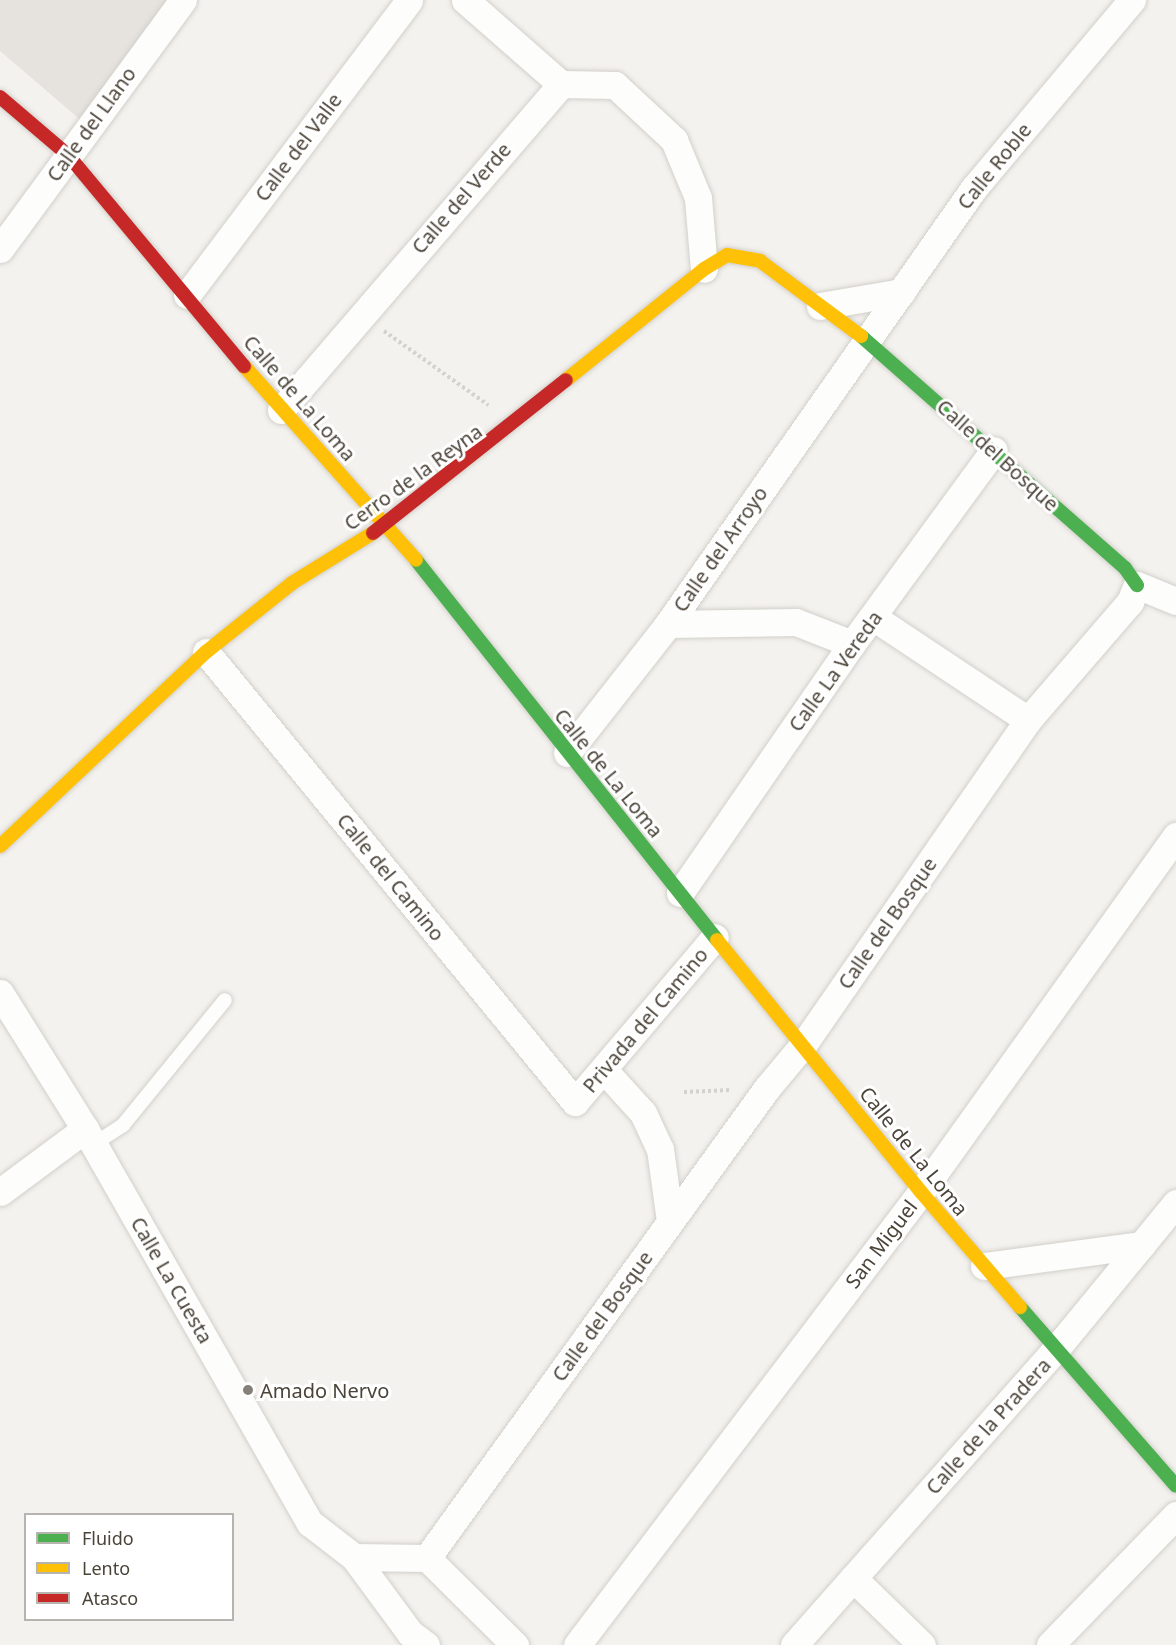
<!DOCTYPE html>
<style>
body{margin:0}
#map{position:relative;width:1176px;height:1645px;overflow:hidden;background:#f4f2ee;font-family:"Noto Sans",sans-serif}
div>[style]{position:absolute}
.industrial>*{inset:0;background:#e6e2de}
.path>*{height:4px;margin-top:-2px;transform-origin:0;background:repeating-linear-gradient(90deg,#d3d2cc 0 3px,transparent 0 6px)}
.roads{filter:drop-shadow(0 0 2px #d2d0cb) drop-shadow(0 0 2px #d2d0cb)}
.lane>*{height:14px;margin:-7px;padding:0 7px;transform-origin:7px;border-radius:7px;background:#fdfdfc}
.street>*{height:27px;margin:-13.5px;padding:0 13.5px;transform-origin:13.5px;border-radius:13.5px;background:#fdfdfc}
.fast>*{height:14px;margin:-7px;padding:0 7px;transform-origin:7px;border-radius:7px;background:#4caf50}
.slow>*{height:14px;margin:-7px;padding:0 7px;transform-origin:7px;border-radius:7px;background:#ffc107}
.jam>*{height:14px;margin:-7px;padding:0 7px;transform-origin:7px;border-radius:7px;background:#c62828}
.dots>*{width:16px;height:16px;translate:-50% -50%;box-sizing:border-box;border:3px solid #fff;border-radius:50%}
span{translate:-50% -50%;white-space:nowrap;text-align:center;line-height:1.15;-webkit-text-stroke:6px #fff;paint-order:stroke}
.street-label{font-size:20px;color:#4b4439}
.poi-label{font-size:20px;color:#4b4439}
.left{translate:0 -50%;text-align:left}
.legend{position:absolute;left:24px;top:1513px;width:210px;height:108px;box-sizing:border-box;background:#fff;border:2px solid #b7b4b0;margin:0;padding:8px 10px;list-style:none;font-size:18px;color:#4b4439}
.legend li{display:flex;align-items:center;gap:12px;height:30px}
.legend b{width:30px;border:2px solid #b7b4b0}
</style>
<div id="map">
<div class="industrial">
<i style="clip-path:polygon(0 0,170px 0,83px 122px,0 51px)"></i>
</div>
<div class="path">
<i style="left:384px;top:331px;width:128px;rotate:35.4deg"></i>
<i style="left:684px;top:1092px;width:47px;rotate:-2.4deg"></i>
</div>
<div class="roads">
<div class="lane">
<i style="left:94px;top:1144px;width:35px;rotate:-33deg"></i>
<i style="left:123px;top:1125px;width:161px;rotate:-50.8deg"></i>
</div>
<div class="street">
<i style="left:465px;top:0;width:128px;rotate:41.2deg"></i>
<i style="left:561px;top:84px;width:54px;rotate:1.1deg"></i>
<i style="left:615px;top:85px;width:81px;rotate:43deg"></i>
<i style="left:674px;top:140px;width:63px;rotate:67.5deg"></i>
<i style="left:698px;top:198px;width:71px;rotate:85.2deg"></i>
<i style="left:0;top:249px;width:309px;rotate:-53.7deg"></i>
<i style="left:187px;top:295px;width:369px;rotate:-53deg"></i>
<i style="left:820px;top:306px;width:83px;rotate:-9.7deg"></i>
<i style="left:281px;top:410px;width:430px;rotate:-49.3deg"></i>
<i style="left:873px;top:617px;width:186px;rotate:33.6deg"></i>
<i style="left:668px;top:624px;width:128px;rotate:-0.9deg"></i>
<i style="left:796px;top:622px;width:60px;rotate:21.4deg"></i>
<i style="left:206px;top:652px;width:582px;rotate:50.65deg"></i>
<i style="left:575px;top:1102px;width:216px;rotate:-49.7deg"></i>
<i style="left:567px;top:753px;width:164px;rotate:-51.9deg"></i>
<i style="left:668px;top:624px;width:533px;rotate:-54.94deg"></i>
<i style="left:974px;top:188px;width:246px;rotate:-50deg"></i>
<i style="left:680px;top:893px;width:303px;rotate:-55.4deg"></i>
<i style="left:852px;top:644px;width:240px;rotate:-53.8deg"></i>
<i style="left:0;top:993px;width:160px;rotate:58deg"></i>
<i style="left:85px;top:1129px;width:454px;rotate:60.3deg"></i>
<i style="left:310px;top:1523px;width:56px;rotate:37.7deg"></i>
<i style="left:354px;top:1557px;width:73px;rotate:0.8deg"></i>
<i style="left:427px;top:1558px;width:124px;rotate:44.7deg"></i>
<i style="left:604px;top:1070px;width:58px;rotate:47.8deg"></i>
<i style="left:643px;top:1113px;width:40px;rotate:65deg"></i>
<i style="left:660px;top:1149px;width:73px;rotate:82.1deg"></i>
<i style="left:0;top:1192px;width:106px;rotate:-36.5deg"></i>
<i style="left:984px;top:1266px;width:159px;rotate:-7.6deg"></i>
<i style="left:354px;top:1557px;width:94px;rotate:53.6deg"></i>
<i style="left:410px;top:1633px;width:20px;rotate:37deg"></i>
<i style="left:427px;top:1558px;width:580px;rotate:-54.12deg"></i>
<i style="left:767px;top:1088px;width:56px;rotate:-50.1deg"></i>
<i style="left:803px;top:1045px;width:395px;rotate:-55.3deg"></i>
<i style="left:1028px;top:720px;width:156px;rotate:-49.2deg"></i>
<i style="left:1130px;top:602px;width:18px;rotate:-68deg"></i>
<i style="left:1137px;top:585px;width:42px;rotate:22.3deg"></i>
<i style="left:853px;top:1578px;width:96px;rotate:44.2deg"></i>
<i style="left:577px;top:1645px;width:569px;rotate:-52.79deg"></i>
<i style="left:921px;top:1192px;width:438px;rotate:-54.4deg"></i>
<i style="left:794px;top:1645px;width:395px;rotate:-48.5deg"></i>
<i style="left:1056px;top:1349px;width:189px;rotate:-50.6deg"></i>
<i style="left:1050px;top:1645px;width:181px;rotate:-45.9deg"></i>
</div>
<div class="fast">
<i style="left:861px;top:336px;width:351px;rotate:41.3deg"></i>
<i style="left:1125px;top:568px;width:21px;rotate:55deg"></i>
<i style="left:416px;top:560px;width:485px;rotate:51.6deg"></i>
<i style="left:1020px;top:1307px;width:237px;rotate:48.9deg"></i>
</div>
<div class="slow">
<i style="left:244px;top:366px;width:259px;rotate:48.4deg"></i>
<i style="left:566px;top:380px;width:177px;rotate:-38.8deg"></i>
<i style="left:704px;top:269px;width:27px;rotate:-31deg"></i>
<i style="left:727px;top:255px;width:34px;rotate:10deg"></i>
<i style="left:760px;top:261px;width:126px;rotate:36.6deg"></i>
<i style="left:0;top:846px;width:283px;rotate:-43.3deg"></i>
<i style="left:206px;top:652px;width:110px;rotate:-38.7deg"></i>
<i style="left:292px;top:583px;width:95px;rotate:-31.7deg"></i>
<i style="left:717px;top:940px;width:324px;rotate:51deg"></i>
<i style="left:921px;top:1192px;width:152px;rotate:49.3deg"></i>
</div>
<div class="jam">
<i style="left:0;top:97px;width:89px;rotate:40.5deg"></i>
<i style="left:68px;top:155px;width:275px;rotate:50.2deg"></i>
<i style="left:373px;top:533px;width:246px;rotate:-38.4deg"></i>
</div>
</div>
<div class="dots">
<i style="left:248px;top:1390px;background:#868178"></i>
</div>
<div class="street-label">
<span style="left:91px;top:124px;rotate:-54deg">Calle del Llano</span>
<span style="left:298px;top:147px;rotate:-53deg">Calle del Valle</span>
<span style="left:994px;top:166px;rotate:-51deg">Calle Roble</span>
<span style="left:461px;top:198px;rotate:-49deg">Calle del Verde</span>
<span style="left:300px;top:398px;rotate:49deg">Calle de La Loma</span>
<span style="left:998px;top:455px;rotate:42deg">Calle del Bosque</span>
<span style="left:413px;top:477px;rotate:-36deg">Cerro de la Reyna</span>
<span style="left:720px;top:549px;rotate:-55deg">Calle del Arroyo</span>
<span style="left:835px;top:671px;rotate:-54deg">Calle La Vereda</span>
<span style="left:609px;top:773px;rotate:51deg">Calle de La Loma</span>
<span style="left:391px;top:877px;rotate:51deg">Calle del Camino</span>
<span style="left:887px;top:923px;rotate:-55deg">Calle del Bosque</span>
<span style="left:645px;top:1020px;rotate:-50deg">Privada del Camino</span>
<span style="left:914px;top:1151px;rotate:51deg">Calle de La Loma</span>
<span style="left:881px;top:1244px;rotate:-53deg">San Miguel</span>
<span style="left:172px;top:1280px;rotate:60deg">Calle La Cuesta</span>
<span style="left:602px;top:1316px;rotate:-54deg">Calle del Bosque</span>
<span style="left:988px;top:1426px;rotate:-48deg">Calle de la Pradera</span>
</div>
<div class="poi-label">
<span class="left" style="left:260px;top:1390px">Amado Nervo</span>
</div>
<ul class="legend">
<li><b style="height:8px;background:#4caf50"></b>Fluido</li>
<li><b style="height:8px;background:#ffc107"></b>Lento</li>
<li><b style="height:8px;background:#c62828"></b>Atasco</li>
</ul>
</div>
